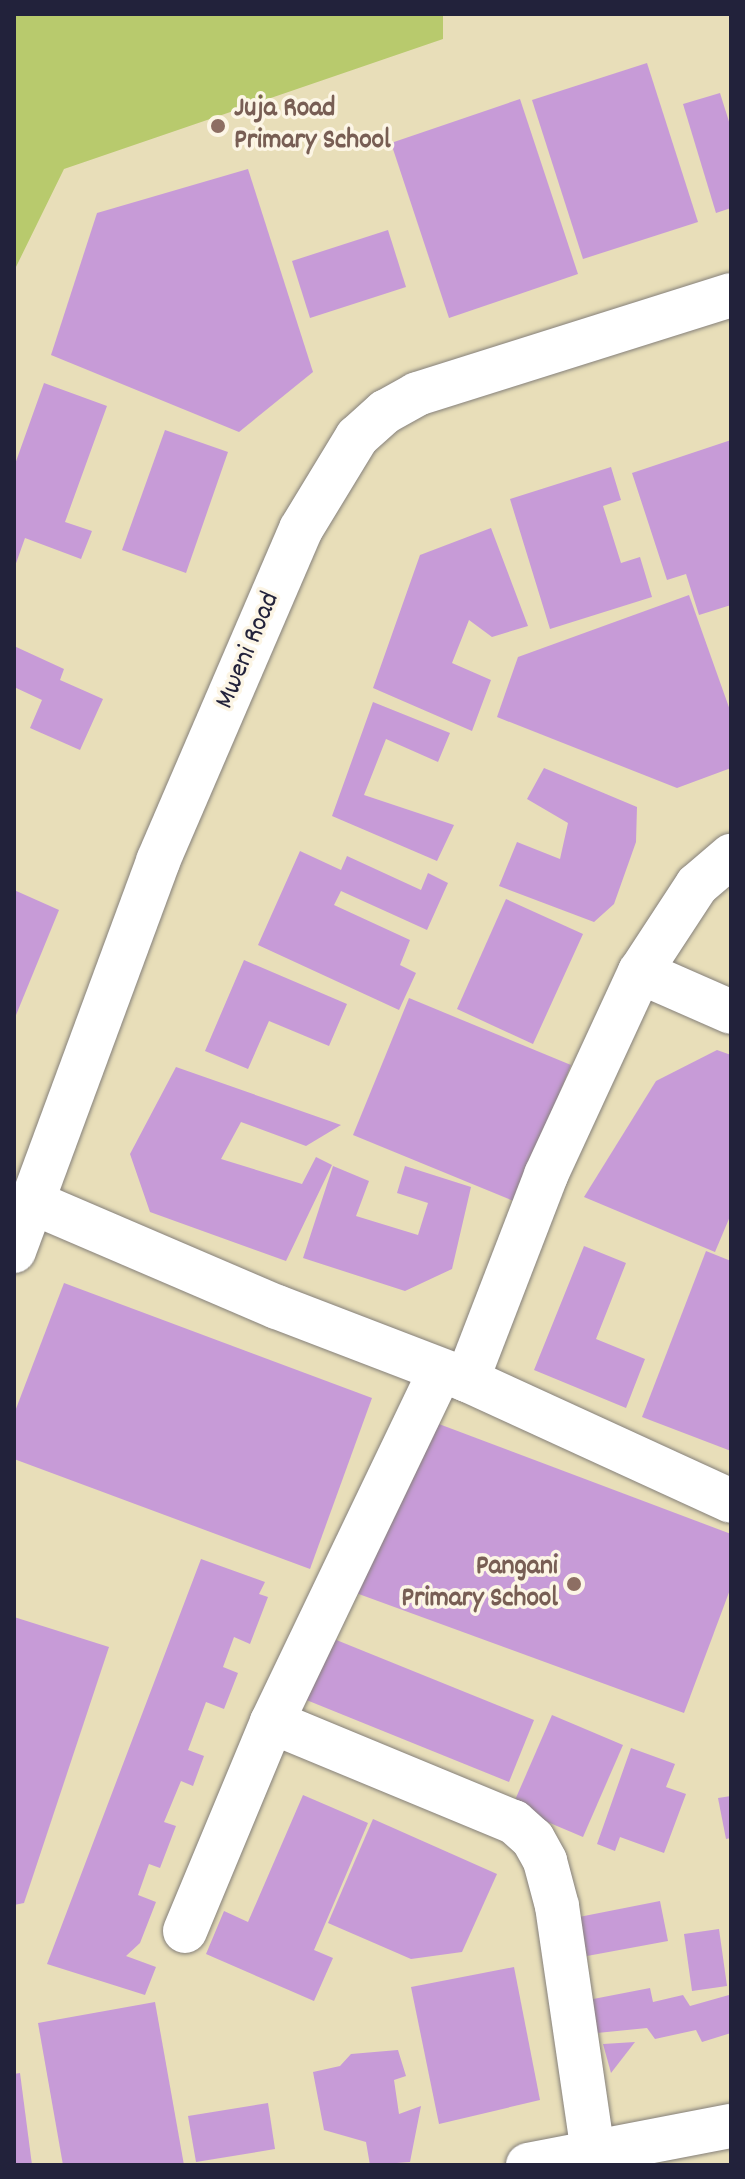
<!DOCTYPE html>
<style>
body{margin:0}
#map{position:relative;width:745px;height:2179px;overflow:hidden;background:#e8deb9;font-family:Dekko,sans-serif}
div>[style]{position:absolute}
.green>*{inset:0;background:#b8ca6d}
.building>*{inset:0;background:#c79bd7}
.roads{filter:drop-shadow(0 0 2px #85807a) drop-shadow(0 0 2px #85807a)}
.minor>*{height:44px;margin:-22px;padding:0 22px;transform-origin:22px;border-radius:22px;background:#fff}
.dots>*{width:22px;height:22px;translate:-50% -50%;box-sizing:border-box;border:4px solid #fcf5e5;border-radius:50%}
span{translate:-50% -50%;white-space:nowrap;text-align:center;line-height:1.15;-webkit-text-stroke:7px #fcf5e5;paint-order:stroke}
.education-label{font-size:28px;color:#785e54;font-weight:700}
.left{translate:0 -50%;text-align:left}
.right{translate:-100% -50%;text-align:right}
.street-label{font-size:28px;color:#22223b}
.frame{position:absolute;inset:0;border:16px solid #22223b;pointer-events:none}
</style>
<div id="map">
<div class="green">
<i style="clip-path:polygon(14px 14px,443px 14px,443px 39px,64px 169px,14px 271px)"></i>
</div>
<div class="building">
<i style="clip-path:polygon(647px 63px,698px 222px,583px 259px,532px 100px)"></i>
<i style="clip-path:polygon(720px 93px,731px 128px,731px 208px,716px 213px,683px 104px)"></i>
<i style="clip-path:polygon(520px 99px,578px 274px,449px 318px,391px 143px)"></i>
<i style="clip-path:polygon(248px 169px,313px 372px,239px 432px,51px 355px,97px 213px)"></i>
<i style="clip-path:polygon(388px 230px,406px 287px,310px 318px,292px 261px)"></i>
<i style="clip-path:polygon(44px 383px,107px 406px,65px 522px,92px 531px,81px 559px,25px 538px,14px 569px,14px 467px)"></i>
<i style="clip-path:polygon(165px 430px,228px 452px,186px 573px,122px 550px)"></i>
<i style="clip-path:polygon(731px 440px,731px 605px,699px 615px,686px 574px,667px 580px,632px 473px)"></i>
<i style="clip-path:polygon(611px 467px,621px 500px,603px 506px,621px 563px,640px 557px,652px 597px,550px 629px,510px 499px)"></i>
<i style="clip-path:polygon(491px 528px,528px 626px,492px 637px,469px 620px,452px 663px,491px 680px,472px 731px,373px 688px,420px 555px)"></i>
<i style="clip-path:polygon(689px 595px,731px 713px,731px 768px,677px 788px,497px 717px,518px 657px)"></i>
<i style="clip-path:polygon(14px 646px,64px 669px,60px 680px,103px 699px,80px 750px,30px 728px,42px 700px,14px 687px)"></i>
<i style="clip-path:polygon(373px 702px,450px 733px,438px 762px,386px 739px,364px 795px,454px 825px,437px 861px,332px 816px)"></i>
<i style="clip-path:polygon(544px 768px,637px 807px,636px 842px,614px 904px,594px 922px,499px 886px,517px 842px,560px 859px,568px 823px,527px 799px)"></i>
<i style="clip-path:polygon(300px 851px,341px 870px,347px 856px,421px 890px,428px 873px,448px 883px,427px 930px,341px 891px,334px 905px,410px 940px,400px 965px,416px 973px,399px 1010px,258px 945px)"></i>
<i style="clip-path:polygon(14px 890px,59px 910px,14px 1020px)"></i>
<i style="clip-path:polygon(506px 899px,583px 934px,533px 1044px,457px 1009px)"></i>
<i style="clip-path:polygon(244px 960px,347px 1004px,329px 1046px,269px 1021px,248px 1069px,205px 1051px)"></i>
<i style="clip-path:polygon(409px 998px,571px 1065px,516px 1202px,353px 1135px)"></i>
<i style="clip-path:polygon(717px 1050px,731px 1055px,731px 1214px,715px 1252px,584px 1197px,656px 1081px)"></i>
<i style="clip-path:polygon(176px 1067px,341px 1125px,306px 1146px,241px 1122px,221px 1159px,302px 1184px,316px 1157px,332px 1165px,286px 1261px,150px 1212px,130px 1154px)"></i>
<i style="clip-path:polygon(333px 1166px,369px 1181px,356px 1216px,418px 1235px,428px 1203px,397px 1193px,405px 1166px,471px 1187px,452px 1269px,405px 1291px,303px 1258px)"></i>
<i style="clip-path:polygon(584px 1246px,626px 1263px,596px 1339px,645px 1359px,626px 1408px,534px 1370px)"></i>
<i style="clip-path:polygon(706px 1251px,731px 1261px,731px 1451px,642px 1417px)"></i>
<i style="clip-path:polygon(64px 1283px,372px 1398px,310px 1569px,14px 1459px,14px 1414px)"></i>
<i style="clip-path:polygon(423px 1418px,731px 1534px,731px 1587px,684px 1713px,356px 1593px)"></i>
<i style="clip-path:polygon(201px 1559px,265px 1582px,259px 1594px,268px 1597px,250px 1644px,234px 1637px,223px 1667px,238px 1673px,224px 1709px,206px 1702px,188px 1750px,204px 1756px,193px 1786px,181px 1781px,164px 1822px,176px 1826px,160px 1868px,149px 1864px,138px 1895px,156px 1902px,140px 1943px,126px 1956px,156px 1967px,145px 1995px,47px 1964px)"></i>
<i style="clip-path:polygon(14px 1617px,109px 1647px,24px 1903px,14px 1905px)"></i>
<i style="clip-path:polygon(324px 1635px,534px 1720px,509px 1782px,299px 1697px)"></i>
<i style="clip-path:polygon(552px 1715px,623px 1745px,583px 1837px,512px 1807px)"></i>
<i style="clip-path:polygon(631px 1748px,675px 1764px,666px 1787px,686px 1794px,664px 1853px,620px 1837px,615px 1851px,597px 1844px)"></i>
<i style="clip-path:polygon(303px 1795px,368px 1823px,314px 1950px,333px 1958px,314px 2001px,206px 1954px,224px 1911px,248px 1922px)"></i>
<i style="clip-path:polygon(731px 1796px,731px 1838px,726px 1839px,718px 1798px)"></i>
<i style="clip-path:polygon(373px 1819px,497px 1874px,462px 1952px,411px 1959px,328px 1923px)"></i>
<i style="clip-path:polygon(660px 1901px,668px 1941px,587px 1956px,579px 1917px)"></i>
<i style="clip-path:polygon(719px 1929px,727px 1986px,692px 1991px,684px 1934px)"></i>
<i style="clip-path:polygon(514px 1967px,540px 2100px,439px 2124px,411px 1987px)"></i>
<i style="clip-path:polygon(650px 1988px,653px 2002px,683px 1995px,690px 2006px,729px 1995px,731px 2033px,702px 2042px,696px 2030px,655px 2039px,647px 2028px,597px 2033px,588px 2000px)"></i>
<i style="clip-path:polygon(155px 2002px,184px 2165px,63px 2165px,38px 2023px)"></i>
<i style="clip-path:polygon(635px 2042px,611px 2073px,603px 2044px)"></i>
<i style="clip-path:polygon(398px 2050px,406px 2076px,394px 2080px,399px 2114px,421px 2106px,410px 2162px,370px 2165px,366px 2142px,324px 2130px,313px 2072px,340px 2066px,351px 2054px)"></i>
<i style="clip-path:polygon(20px 2073px,32px 2165px,14px 2165px,14px 2074px)"></i>
<i style="clip-path:polygon(268px 2103px,275px 2149px,196px 2162px,188px 2116px)"></i>
</div>
<div class="roads">
<div class="minor">
<i style="left:640px;top:972px;width:99px;rotate:23.7deg"></i>
<i style="left:34px;top:1203px;width:264px;rotate:23.2deg"></i>
<i style="left:277px;top:1307px;width:204px;rotate:21deg"></i>
<i style="left:467px;top:1380px;width:290px;rotate:24.6deg"></i>
<i style="left:14px;top:1251px;width:416px;rotate:-69.7deg"></i>
<i style="left:158px;top:861px;width:361px;rotate:-66.7deg"></i>
<i style="left:301px;top:529px;width:108px;rotate:-58.7deg"></i>
<i style="left:357px;top:437px;width:38px;rotate:-42deg"></i>
<i style="left:385px;top:412px;width:37px;rotate:-29deg"></i>
<i style="left:417px;top:394px;width:329px;rotate:-17.5deg"></i>
<i style="left:467px;top:1380px;width:220px;rotate:-68.9deg"></i>
<i style="left:546px;top:1175px;width:224px;rotate:-65.2deg"></i>
<i style="left:640px;top:972px;width:104px;rotate:-56.8deg"></i>
<i style="left:697px;top:885px;width:45px;rotate:-40.5deg"></i>
<i style="left:272px;top:1722px;width:262px;rotate:22.5deg"></i>
<i style="left:514px;top:1822px;width:25px;rotate:42deg"></i>
<i style="left:533px;top:1839px;width:25px;rotate:61deg"></i>
<i style="left:545px;top:1861px;width:47px;rotate:75.1deg"></i>
<i style="left:557px;top:1906px;width:250px;rotate:81.7deg"></i>
<i style="left:185px;top:1931px;width:226px;rotate:-67.4deg"></i>
<i style="left:272px;top:1722px;width:388px;rotate:-64.4deg"></i>
<i style="left:528px;top:2165px;width:207px;rotate:-10.9deg"></i>
</div>
</div>
<div class="dots">
<i style="left:218px;top:126px;background:#8d6e63"></i>
<i style="left:574px;top:1584px;background:#8d6e63"></i>
</div>
<div class="education-label">
<span class="left" style="left:234px;top:126px">Juja Road<br>Primary School</span>
<span class="right" style="left:558px;top:1584px">Pangani<br>Primary School</span>
</div>
<div class="street-label">
<span style="left:249px;top:651px;rotate:-67deg">Mweni Road</span>
</div>
<div class="frame"></div>
</div>
